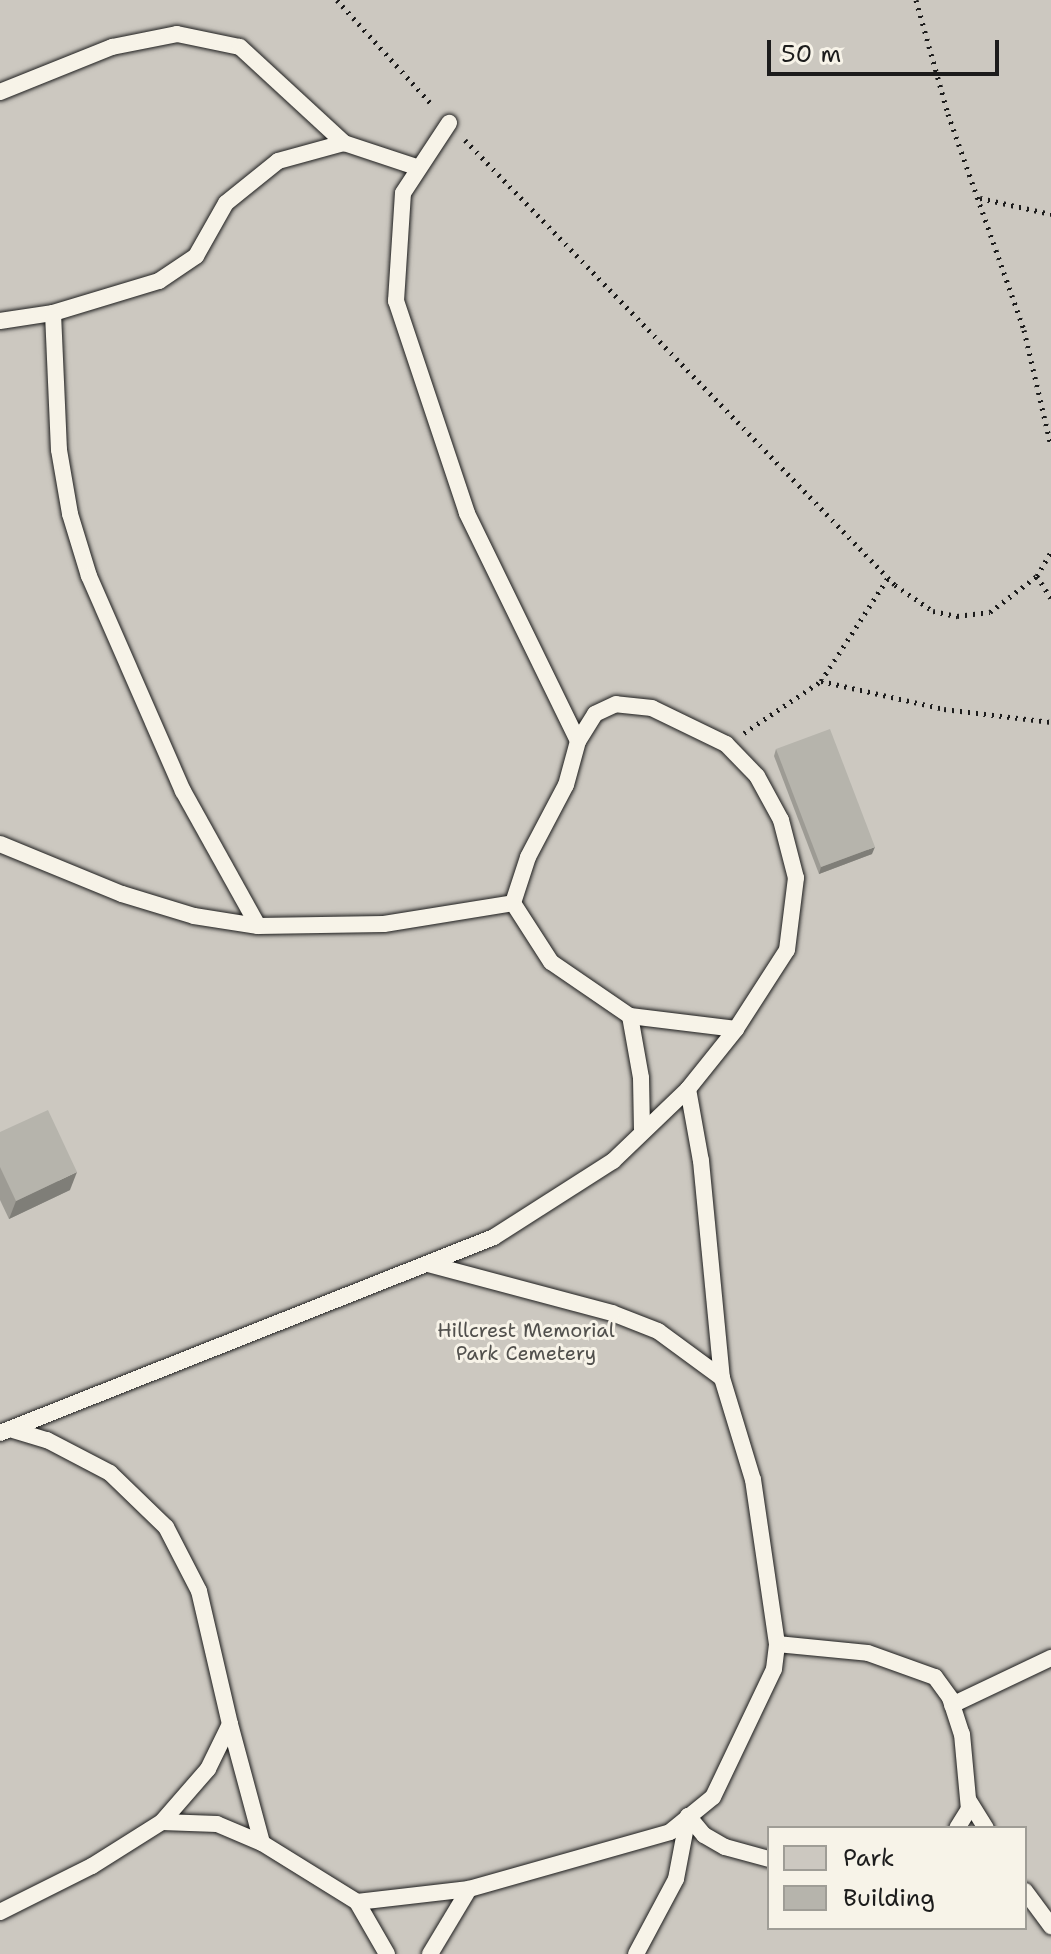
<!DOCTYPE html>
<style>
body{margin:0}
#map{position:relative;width:1051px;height:1954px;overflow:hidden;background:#eae6dc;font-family:"Shantell Sans",sans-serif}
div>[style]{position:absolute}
.green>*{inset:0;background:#ccc8c0}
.path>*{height:5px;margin-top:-2.5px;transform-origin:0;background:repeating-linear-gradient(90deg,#1c1c1c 0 2px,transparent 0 8px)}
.roads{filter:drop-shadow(0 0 2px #1c1c1c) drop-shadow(0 0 2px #1c1c1c)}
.lane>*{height:16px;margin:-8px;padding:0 8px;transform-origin:8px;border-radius:8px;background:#f7f3e8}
.wall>*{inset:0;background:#9d9b94}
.shaded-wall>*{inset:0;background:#7f7e78}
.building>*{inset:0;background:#b6b4ac}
span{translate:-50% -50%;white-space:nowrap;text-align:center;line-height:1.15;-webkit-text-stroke:6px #f7f3e8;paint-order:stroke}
.park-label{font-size:20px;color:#51504d}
.legend{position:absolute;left:767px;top:1826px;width:260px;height:104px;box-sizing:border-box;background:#f7f3e8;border:2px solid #9f9d96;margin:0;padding:10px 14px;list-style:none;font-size:24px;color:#1c1c1c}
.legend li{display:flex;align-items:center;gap:16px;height:40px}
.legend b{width:40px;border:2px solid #9f9d96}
.scale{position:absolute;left:767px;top:40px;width:232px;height:36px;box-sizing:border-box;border:4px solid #1c1c1c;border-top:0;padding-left:10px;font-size:24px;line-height:28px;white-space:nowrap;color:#1c1c1c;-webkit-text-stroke:6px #f7f3e8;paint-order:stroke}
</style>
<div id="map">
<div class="green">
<i style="clip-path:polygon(evenodd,0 0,1051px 0,1051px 1954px,0 1954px,0 0,769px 1828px,1025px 1828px,1025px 1928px,769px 1928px,769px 1828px)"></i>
</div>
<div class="path">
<i style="left:337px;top:0;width:143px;rotate:47.8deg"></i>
<i style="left:916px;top:0;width:118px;rotate:74.3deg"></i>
<i style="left:948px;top:114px;width:229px;rotate:70.6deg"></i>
<i style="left:1024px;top:330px;width:119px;rotate:76.9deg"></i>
<i style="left:465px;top:140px;width:619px;rotate:45.98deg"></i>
<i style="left:895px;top:585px;width:46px;rotate:34.4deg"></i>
<i style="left:933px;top:611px;width:25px;rotate:12deg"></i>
<i style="left:957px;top:616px;width:33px;rotate:-7deg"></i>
<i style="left:990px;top:612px;width:59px;rotate:-37.5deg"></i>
<i style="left:1037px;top:576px;width:28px;rotate:-60deg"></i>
<i style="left:980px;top:198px;width:73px;rotate:12.7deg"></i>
<i style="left:1037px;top:576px;width:26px;rotate:58deg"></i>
<i style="left:821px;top:681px;width:126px;rotate:12.8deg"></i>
<i style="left:944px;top:709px;width:108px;rotate:6.9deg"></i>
<i style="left:744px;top:733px;width:93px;rotate:-34deg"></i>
<i style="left:821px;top:681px;width:123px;rotate:-57deg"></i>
</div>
<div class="roads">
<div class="lane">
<i style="left:0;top:92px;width:121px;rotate:-21.9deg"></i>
<i style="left:112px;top:47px;width:66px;rotate:-11.3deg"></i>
<i style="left:177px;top:34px;width:64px;rotate:11.7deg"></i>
<i style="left:240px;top:47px;width:142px;rotate:42.7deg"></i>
<i style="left:53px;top:313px;width:111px;rotate:-16.8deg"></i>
<i style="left:159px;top:281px;width:45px;rotate:-34deg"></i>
<i style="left:196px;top:256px;width:61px;rotate:-60.5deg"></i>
<i style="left:226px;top:203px;width:67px;rotate:-38.9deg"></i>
<i style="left:278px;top:161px;width:68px;rotate:-15.3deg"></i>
<i style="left:344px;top:143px;width:79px;rotate:18.4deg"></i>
<i style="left:0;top:321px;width:54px;rotate:-8.6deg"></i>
<i style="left:53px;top:313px;width:137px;rotate:87.5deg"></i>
<i style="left:59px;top:450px;width:65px;rotate:80.2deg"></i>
<i style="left:70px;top:514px;width:65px;rotate:73deg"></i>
<i style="left:89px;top:576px;width:235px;rotate:66.4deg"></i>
<i style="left:183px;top:791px;width:154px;rotate:60.9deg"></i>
<i style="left:258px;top:926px;width:126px;rotate:-0.9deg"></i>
<i style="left:384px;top:924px;width:131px;rotate:-9.2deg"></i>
<i style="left:513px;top:903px;width:48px;rotate:-71.9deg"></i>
<i style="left:528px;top:857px;width:81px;rotate:-62.2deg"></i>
<i style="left:566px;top:785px;width:46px;rotate:-74.7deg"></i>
<i style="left:578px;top:741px;width:254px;rotate:-116deg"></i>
<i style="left:467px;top:513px;width:224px;rotate:-108.5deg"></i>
<i style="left:396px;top:301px;width:108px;rotate:-86.3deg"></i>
<i style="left:403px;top:193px;width:84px;rotate:-56.7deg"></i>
<i style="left:0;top:844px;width:132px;rotate:22.3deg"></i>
<i style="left:122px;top:894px;width:75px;rotate:17deg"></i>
<i style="left:194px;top:916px;width:65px;rotate:8.9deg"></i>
<i style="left:513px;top:903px;width:70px;rotate:57.2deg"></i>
<i style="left:551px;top:962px;width:96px;rotate:34.4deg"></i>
<i style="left:630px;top:1016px;width:107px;rotate:7deg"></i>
<i style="left:736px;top:1029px;width:94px;rotate:-57.2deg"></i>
<i style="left:787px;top:950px;width:73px;rotate:-82.9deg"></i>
<i style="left:796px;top:878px;width:60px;rotate:-104.5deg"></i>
<i style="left:781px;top:820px;width:50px;rotate:-118.6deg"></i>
<i style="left:757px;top:776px;width:45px;rotate:-134.1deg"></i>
<i style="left:726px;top:744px;width:82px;rotate:-154.1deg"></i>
<i style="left:652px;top:708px;width:36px;rotate:-174deg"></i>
<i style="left:616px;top:704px;width:23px;rotate:155deg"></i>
<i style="left:595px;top:714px;width:32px;rotate:122deg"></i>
<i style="left:630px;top:1016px;width:63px;rotate:79.9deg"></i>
<i style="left:641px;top:1078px;width:52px;rotate:88.9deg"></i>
<i style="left:688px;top:1089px;width:73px;rotate:79.8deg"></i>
<i style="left:701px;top:1161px;width:218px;rotate:84.5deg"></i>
<i style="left:10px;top:1429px;width:39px;rotate:17deg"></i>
<i style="left:47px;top:1440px;width:71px;rotate:27.6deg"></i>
<i style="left:110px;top:1473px;width:78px;rotate:44deg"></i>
<i style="left:166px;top:1527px;width:72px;rotate:62.7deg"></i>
<i style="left:199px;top:1591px;width:137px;rotate:76.9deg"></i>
<i style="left:230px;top:1724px;width:50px;rotate:116.1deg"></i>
<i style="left:208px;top:1769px;width:70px;rotate:131deg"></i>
<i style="left:0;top:1433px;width:531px;rotate:-21.64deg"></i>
<i style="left:494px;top:1237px;width:141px;rotate:-32.6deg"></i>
<i style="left:613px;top:1161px;width:104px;rotate:-43.8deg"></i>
<i style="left:688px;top:1089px;width:77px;rotate:-51.3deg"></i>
<i style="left:777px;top:1644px;width:91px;rotate:5.6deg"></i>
<i style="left:868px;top:1653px;width:71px;rotate:19.7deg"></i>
<i style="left:935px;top:1677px;width:26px;rotate:54deg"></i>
<i style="left:950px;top:1698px;width:38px;rotate:72deg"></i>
<i style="left:962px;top:1734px;width:75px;rotate:84.7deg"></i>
<i style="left:969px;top:1809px;width:22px;rotate:122deg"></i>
<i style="left:952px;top:1705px;width:110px;rotate:-25.4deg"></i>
<i style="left:230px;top:1724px;width:123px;rotate:74.9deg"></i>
<i style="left:262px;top:1843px;width:112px;rotate:31.8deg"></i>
<i style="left:357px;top:1902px;width:60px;rotate:60deg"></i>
<i style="left:969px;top:1801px;width:32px;rotate:58deg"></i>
<i style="left:688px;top:1816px;width:25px;rotate:50deg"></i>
<i style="left:704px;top:1835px;width:24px;rotate:30deg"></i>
<i style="left:725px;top:1847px;width:46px;rotate:15.3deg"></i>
<i style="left:1025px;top:1891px;width:44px;rotate:53.4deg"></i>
<i style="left:357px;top:1902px;width:113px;rotate:-6.6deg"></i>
<i style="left:469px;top:1889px;width:209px;rotate:-15.8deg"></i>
<i style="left:670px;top:1832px;width:55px;rotate:-39.1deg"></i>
<i style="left:713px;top:1797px;width:142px;rotate:-64.5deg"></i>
<i style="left:774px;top:1669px;width:25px;rotate:-83deg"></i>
<i style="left:777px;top:1644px;width:166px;rotate:-98.3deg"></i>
<i style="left:753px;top:1480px;width:107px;rotate:-106.9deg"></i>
<i style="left:722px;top:1378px;width:79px;rotate:-143.7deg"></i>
<i style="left:658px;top:1331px;width:49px;rotate:-158.6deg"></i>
<i style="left:612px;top:1313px;width:190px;rotate:-165.1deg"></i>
<i style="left:0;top:1912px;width:103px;rotate:-26.6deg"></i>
<i style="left:92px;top:1866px;width:83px;rotate:-32.2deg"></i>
<i style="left:162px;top:1822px;width:55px;rotate:2.1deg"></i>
<i style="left:217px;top:1824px;width:49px;rotate:22.9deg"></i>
<i style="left:430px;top:1954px;width:76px;rotate:-59deg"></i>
<i style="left:636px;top:1954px;width:85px;rotate:-61.9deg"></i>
<i style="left:676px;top:1879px;width:64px;rotate:-79.2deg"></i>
</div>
</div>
<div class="wall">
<i style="clip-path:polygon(776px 749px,872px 854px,819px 874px,774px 756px)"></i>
<i style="clip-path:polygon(0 1132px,70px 1190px,9px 1219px,0 1200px)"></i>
</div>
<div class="shaded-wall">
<i style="clip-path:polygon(875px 847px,872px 854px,819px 874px,821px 867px)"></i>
<i style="clip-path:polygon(77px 1172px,70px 1190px,9px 1219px,16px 1201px)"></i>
</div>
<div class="building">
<i style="clip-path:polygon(830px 729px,875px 847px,821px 867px,776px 749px)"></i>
<i style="clip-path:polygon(48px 1110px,77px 1172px,16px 1201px,0 1167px,0 1132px)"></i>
</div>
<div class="park-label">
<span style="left:526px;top:1342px">Hillcrest Memorial<br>Park Cemetery</span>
</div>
<ul class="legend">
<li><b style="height:22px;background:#ccc8c0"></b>Park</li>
<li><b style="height:22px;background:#b6b4ac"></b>Building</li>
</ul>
<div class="scale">50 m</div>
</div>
